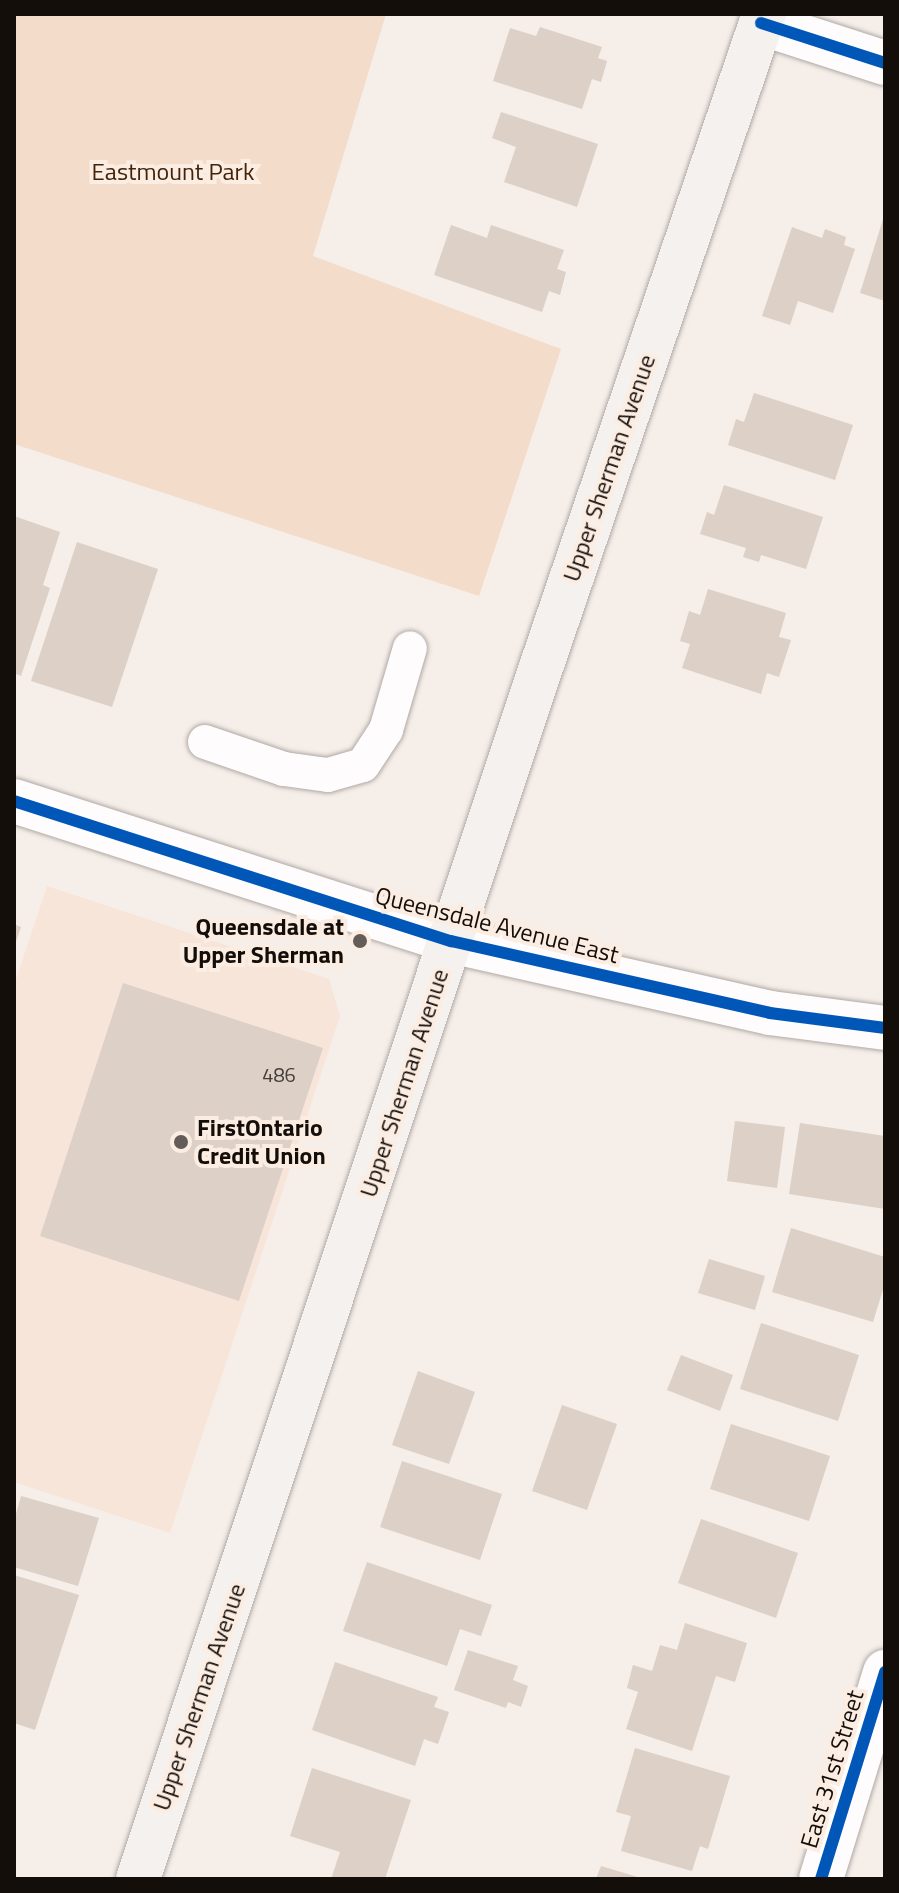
<!DOCTYPE html>
<style>
body{margin:0}
#map{position:relative;width:899px;height:1893px;overflow:hidden;background:#f6eee9;font-family:"Titillium Web",sans-serif}
div>[style]{position:absolute}
.built>*{inset:0;background:#f7e5da}
.green>*{inset:0;background:#f4dccb}
.building>*{inset:0;background:#dcd0c7}
.roads{filter:drop-shadow(0 0 2px #b0a9a5) drop-shadow(0 0 2px #b0a9a5)}
.service>*{height:34px;margin:-17px;padding:0 17px;transform-origin:17px;border-radius:17px;background:#fefcfc}
.minor>*{height:44px;margin:-22px;padding:0 22px;transform-origin:22px;border-radius:22px;background:#fefcfc}
.secondary>*{height:44px;margin:-22px;padding:0 22px;transform-origin:22px;border-radius:22px;background:#f5f1ee}
.cycleway>*{height:12px;margin:-6px;padding:0 6px;transform-origin:6px;border-radius:6px;background:#0057b8}
.dots>*{width:22px;height:22px;translate:-50% -50%;box-sizing:border-box;border:4px solid #fcede3;border-radius:50%}
span{translate:-50% -50%;white-space:nowrap;text-align:center;line-height:1.15;-webkit-text-stroke:8px #fcede3;paint-order:stroke}
.number-label{font-size:20px;color:#463e39}
.number-label span{-webkit-text-stroke-width:0}
.park-label{font-size:24px;color:#43240b}
.street-label{font-size:24px;color:#140e0a}
.poi-label{font-size:24px;color:#140e0a;font-weight:700}
.right{translate:-100% -50%;text-align:right}
.left{translate:0 -50%;text-align:left}
.frame{position:absolute;inset:0;border:16px solid #140e0a;pointer-events:none}
</style>
<div id="map">
<div class="built">
<i style="clip-path:polygon(47px 886px,329px 979px,340px 1016px,170px 1533px,14px 1482px,14px 985px)"></i>
</div>
<div class="green">
<i style="clip-path:polygon(14px 14px,386px 14px,313px 256px,561px 349px,479px 596px,14px 444px)"></i>
</div>
<div class="building">
<i style="clip-path:polygon(540px 27px,602px 47px,598px 58px,607px 61px,601px 82px,592px 79px,582px 109px,493px 81px,510px 28px,536px 36px)"></i>
<i style="clip-path:polygon(501px 112px,598px 144px,577px 207px,504px 182px,516px 147px,492px 138px)"></i>
<i style="clip-path:polygon(884px 216px,885px 216px,885px 301px,860px 293px)"></i>
<i style="clip-path:polygon(451px 225px,487px 238px,491px 225px,564px 250px,557px 269px,566px 272px,560px 295px,549px 291px,542px 312px,434px 275px)"></i>
<i style="clip-path:polygon(792px 227px,822px 238px,825px 229px,846px 237px,844px 245px,855px 249px,833px 313px,798px 301px,790px 325px,762px 316px)"></i>
<i style="clip-path:polygon(754px 393px,853px 425px,835px 480px,728px 445px,736px 419px,744px 422px)"></i>
<i style="clip-path:polygon(724px 485px,823px 517px,806px 569px,761px 555px,759px 562px,743px 557px,746px 548px,700px 534px,707px 512px,714px 515px)"></i>
<i style="clip-path:polygon(14px 516px,60px 532px,43px 585px,50px 588px,21px 676px,14px 673px)"></i>
<i style="clip-path:polygon(77px 542px,158px 569px,112px 707px,31px 681px)"></i>
<i style="clip-path:polygon(708px 589px,786px 613px,779px 637px,791px 640px,779px 677px,767px 673px,761px 694px,682px 668px,690px 644px,680px 641px,689px 611px,700px 615px)"></i>
<i style="clip-path:polygon(14px 924px,21px 927px,15px 945px,14px 945px)"></i>
<i style="clip-path:polygon(123px 983px,323px 1048px,239px 1301px,40px 1236px)"></i>
<i style="clip-path:polygon(735px 1121px,785px 1127px,777px 1188px,727px 1181px)"></i>
<i style="clip-path:polygon(800px 1123px,885px 1136px,885px 1209px,789px 1194px)"></i>
<i style="clip-path:polygon(791px 1228px,885px 1257px,885px 1283px,873px 1322px,772px 1292px)"></i>
<i style="clip-path:polygon(709px 1259px,765px 1276px,755px 1310px,698px 1293px)"></i>
<i style="clip-path:polygon(761px 1323px,859px 1355px,838px 1421px,740px 1389px)"></i>
<i style="clip-path:polygon(681px 1355px,733px 1375px,720px 1411px,667px 1390px)"></i>
<i style="clip-path:polygon(418px 1371px,475px 1392px,449px 1464px,392px 1445px)"></i>
<i style="clip-path:polygon(562px 1405px,617px 1424px,587px 1510px,532px 1491px)"></i>
<i style="clip-path:polygon(731px 1424px,830px 1456px,809px 1521px,710px 1489px)"></i>
<i style="clip-path:polygon(402px 1461px,502px 1494px,480px 1560px,380px 1527px)"></i>
<i style="clip-path:polygon(21px 1496px,99px 1518px,78px 1586px,14px 1567px,14px 1521px)"></i>
<i style="clip-path:polygon(701px 1519px,798px 1553px,776px 1618px,678px 1583px)"></i>
<i style="clip-path:polygon(367px 1562px,492px 1605px,481px 1636px,460px 1629px,447px 1666px,343px 1631px)"></i>
<i style="clip-path:polygon(14px 1575px,79px 1595px,35px 1730px,14px 1723px)"></i>
<i style="clip-path:polygon(685px 1623px,747px 1643px,735px 1682px,716px 1676px,692px 1751px,626px 1729px,638px 1692px,627px 1688px,633px 1665px,652px 1671px,660px 1645px,677px 1650px)"></i>
<i style="clip-path:polygon(468px 1650px,518px 1666px,513px 1680px,528px 1686px,521px 1707px,508px 1702px,506px 1708px,454px 1690px)"></i>
<i style="clip-path:polygon(335px 1662px,438px 1697px,434px 1707px,449px 1712px,438px 1744px,424px 1739px,415px 1766px,312px 1730px)"></i>
<i style="clip-path:polygon(635px 1748px,730px 1776px,708px 1849px,700px 1846px,692px 1871px,621px 1851px,631px 1816px,616px 1812px)"></i>
<i style="clip-path:polygon(312px 1768px,411px 1800px,385px 1879px,331px 1879px,340px 1852px,290px 1836px)"></i>
<i style="clip-path:polygon(601px 1866px,641px 1878px,641px 1879px,596px 1879px)"></i>
</div>
<div class="roads">
<div class="service">
<i style="left:205px;top:742px;width:83px;rotate:18.9deg"></i>
<i style="left:284px;top:769px;width:44px;rotate:7.8deg"></i>
<i style="left:328px;top:775px;width:36px;rotate:-16deg"></i>
<i style="left:363px;top:765px;width:42px;rotate:-56.7deg"></i>
<i style="left:386px;top:730px;width:85px;rotate:-73.7deg"></i>
</div>
<div class="minor">
<i style="left:761px;top:23px;width:130px;rotate:17.9deg"></i>
<i style="left:14px;top:801px;width:459px;rotate:17.8deg"></i>
<i style="left:451px;top:941px;width:327px;rotate:12.7deg"></i>
<i style="left:770px;top:1013px;width:116px;rotate:7.4deg"></i>
<i style="left:821px;top:1879px;width:217px;rotate:-72.8deg"></i>
</div>
<div class="secondary">
<i style="left:138px;top:1879px;width:1261px;rotate:-71.61deg"></i>
<i style="left:536px;top:682px;width:706px;rotate:-71.15deg"></i>
</div>
</div>
<div class="cycleway">
<i style="left:761px;top:23px;width:130px;rotate:17.9deg"></i>
<i style="left:14px;top:801px;width:459px;rotate:17.8deg"></i>
<i style="left:451px;top:941px;width:327px;rotate:12.7deg"></i>
<i style="left:770px;top:1013px;width:116px;rotate:7.4deg"></i>
<i style="left:821px;top:1879px;width:217px;rotate:-72.8deg"></i>
</div>
<div class="dots">
<i style="left:360px;top:941px;background:#635c58"></i>
<i style="left:181px;top:1142px;background:#635c58"></i>
</div>
<div class="number-label">
<span style="left:279px;top:1074px">486</span>
</div>
<div class="park-label">
<span style="left:173px;top:172px">Eastmount Park</span>
</div>
<div class="street-label">
<span style="left:609px;top:468px;rotate:-71deg">Upper Sherman Avenue</span>
<span style="left:497px;top:925px;rotate:14deg">Queensdale Avenue East</span>
<span style="left:404px;top:1083px;rotate:-72deg">Upper Sherman Avenue</span>
<span style="left:199px;top:1697px;rotate:-71deg">Upper Sherman Avenue</span>
<span style="left:832px;top:1769px;rotate:-73deg">East 31st Street</span>
</div>
<div class="poi-label">
<span class="right" style="left:344px;top:941px">Queensdale at<br>Upper Sherman</span>
<span class="left" style="left:197px;top:1142px">FirstOntario<br>Credit Union</span>
</div>
<div class="frame"></div>
</div>
